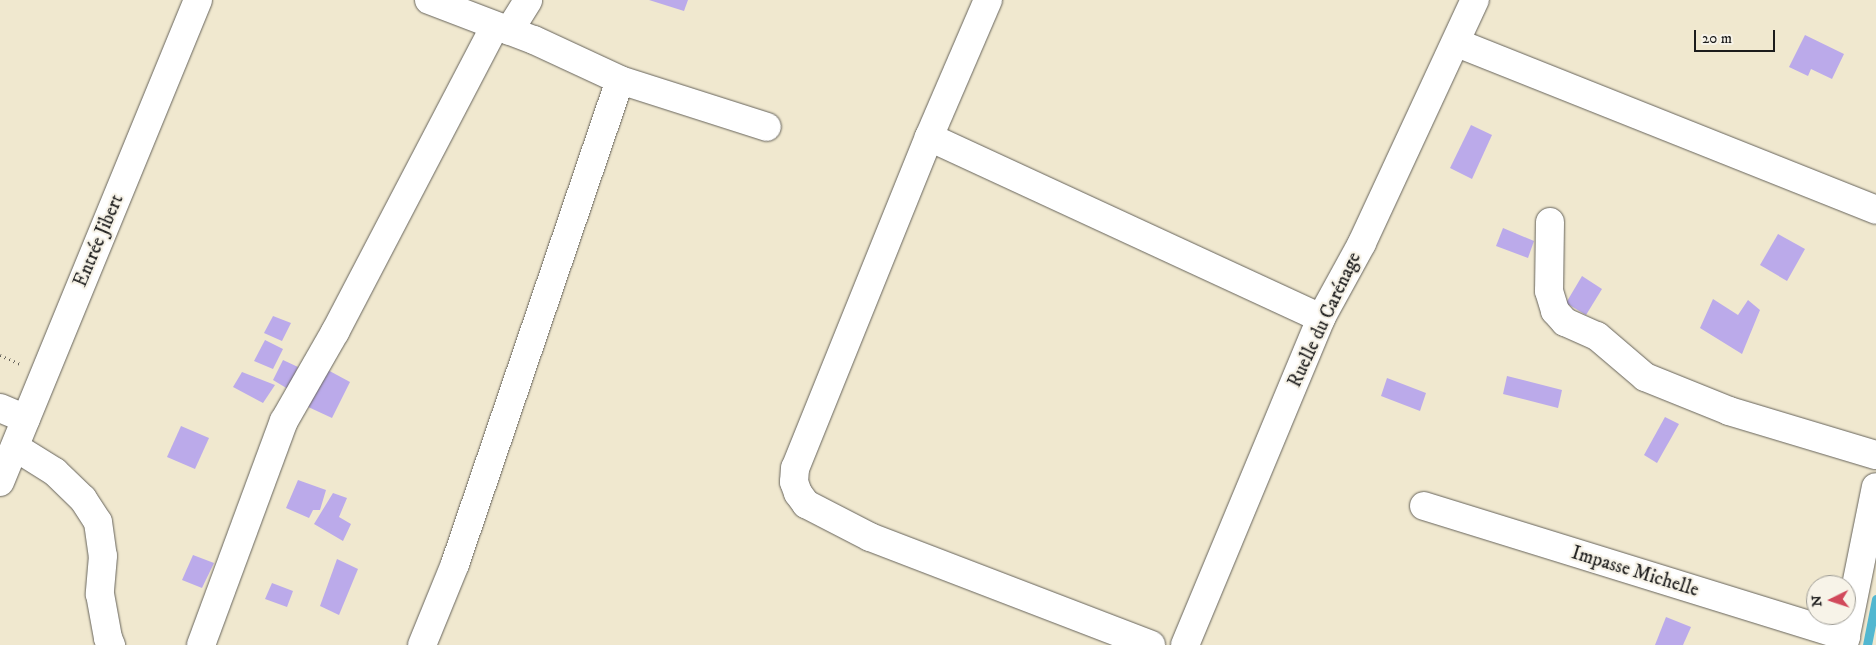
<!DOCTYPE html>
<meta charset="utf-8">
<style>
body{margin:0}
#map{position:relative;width:1876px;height:645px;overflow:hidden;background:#f0e8cf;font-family:"IM FELL DW Pica",serif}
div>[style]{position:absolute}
.stream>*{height:9px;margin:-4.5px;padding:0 4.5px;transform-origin:4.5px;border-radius:4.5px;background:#52b7d0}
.building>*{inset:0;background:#bbaaea}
.path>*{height:3px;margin-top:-1.5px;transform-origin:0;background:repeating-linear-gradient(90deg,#66635b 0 1px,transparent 0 5px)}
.roads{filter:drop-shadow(0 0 1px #66635b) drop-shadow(0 0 1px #66635b)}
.minor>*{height:28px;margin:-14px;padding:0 14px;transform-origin:14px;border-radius:14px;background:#fff}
span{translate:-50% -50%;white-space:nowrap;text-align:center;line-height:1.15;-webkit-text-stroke:4.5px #f7f3e8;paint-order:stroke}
.street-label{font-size:19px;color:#1c1c1c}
.north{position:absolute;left:1806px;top:575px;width:50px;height:50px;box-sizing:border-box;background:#f7f3e8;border:1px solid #9f9d96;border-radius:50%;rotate:266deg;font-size:14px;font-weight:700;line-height:20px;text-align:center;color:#1c1c1c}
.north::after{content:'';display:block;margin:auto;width:18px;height:22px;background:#d1495b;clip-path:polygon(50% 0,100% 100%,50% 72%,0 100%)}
.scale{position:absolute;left:1694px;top:30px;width:81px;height:22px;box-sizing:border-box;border:2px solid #1c1c1c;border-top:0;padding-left:6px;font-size:15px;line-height:18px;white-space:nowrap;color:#1c1c1c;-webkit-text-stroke:4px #f7f3e8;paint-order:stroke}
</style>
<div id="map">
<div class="stream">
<i style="left:1867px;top:645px;width:47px;rotate:-78.9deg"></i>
</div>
<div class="building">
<i style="clip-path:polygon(649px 0,688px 0,684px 11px)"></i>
<i style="clip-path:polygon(1805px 35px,1844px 54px,1832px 79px,1811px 69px,1808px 76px,1789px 67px)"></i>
<i style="clip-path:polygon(1471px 125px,1492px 135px,1472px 179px,1450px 168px)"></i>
<i style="clip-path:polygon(1503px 228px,1534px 241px,1528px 258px,1496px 246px)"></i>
<i style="clip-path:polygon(1778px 234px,1805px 249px,1787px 281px,1760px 265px)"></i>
<i style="clip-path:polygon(1582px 276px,1602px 289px,1586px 315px,1566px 303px)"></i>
<i style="clip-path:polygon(1713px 299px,1738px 315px,1748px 300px,1760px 310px,1742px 354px,1700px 328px)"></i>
<i style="clip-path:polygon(273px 316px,291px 323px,282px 341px,264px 333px)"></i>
<i style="clip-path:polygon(265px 340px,283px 349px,273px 369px,254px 361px)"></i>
<i style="clip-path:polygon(283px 360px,298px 367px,288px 389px,273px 380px)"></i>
<i style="clip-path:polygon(324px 368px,350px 382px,332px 418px,304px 405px)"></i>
<i style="clip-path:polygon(242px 372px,275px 385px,263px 403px,233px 387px)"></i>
<i style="clip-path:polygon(1507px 376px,1562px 390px,1558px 408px,1503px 394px)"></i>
<i style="clip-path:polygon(1387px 378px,1426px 393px,1420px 411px,1381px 396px)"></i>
<i style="clip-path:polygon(1665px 417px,1679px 424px,1657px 463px,1644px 455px)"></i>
<i style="clip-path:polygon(181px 426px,209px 438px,195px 469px,167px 457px)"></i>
<i style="clip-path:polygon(298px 480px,326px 490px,320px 510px,313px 510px,309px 518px,286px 508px)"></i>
<i style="clip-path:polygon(333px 493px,347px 498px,339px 517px,351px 524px,343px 541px,314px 524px)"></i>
<i style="clip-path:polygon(193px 555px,214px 563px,202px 588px,182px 580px)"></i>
<i style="clip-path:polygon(337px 559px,358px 569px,339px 615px,320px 606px)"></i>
<i style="clip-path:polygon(272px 583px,293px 591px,287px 607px,265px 599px)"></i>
<i style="clip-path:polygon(1666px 617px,1691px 627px,1683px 645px,1655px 645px)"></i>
</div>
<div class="path">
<i style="left:0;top:355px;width:22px;rotate:24deg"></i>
</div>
<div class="roads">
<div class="minor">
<i style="left:429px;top:0;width:112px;rotate:20.9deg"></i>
<i style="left:534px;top:40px;width:95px;rotate:24.9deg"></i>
<i style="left:620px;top:80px;width:154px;rotate:17.7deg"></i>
<i style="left:988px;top:0;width:149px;rotate:113.3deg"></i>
<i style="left:929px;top:137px;width:432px;rotate:24.8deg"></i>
<i style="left:509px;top:31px;width:36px;rotate:-58deg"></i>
<i style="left:1457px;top:43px;width:451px;rotate:21.7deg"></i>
<i style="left:929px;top:137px;width:357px;rotate:112deg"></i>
<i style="left:795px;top:468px;width:14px;rotate:94deg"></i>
<i style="left:794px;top:482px;width:12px;rotate:70deg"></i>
<i style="left:798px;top:493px;width:14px;rotate:54deg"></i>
<i style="left:806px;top:504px;width:72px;rotate:27.3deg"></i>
<i style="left:870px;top:537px;width:301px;rotate:21deg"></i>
<i style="left:1550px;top:222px;width:69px;rotate:90.8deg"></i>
<i style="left:1549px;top:291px;width:21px;rotate:73deg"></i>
<i style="left:1555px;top:311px;width:15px;rotate:48deg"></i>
<i style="left:1565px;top:322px;width:35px;rotate:24deg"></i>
<i style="left:1597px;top:336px;width:63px;rotate:40.5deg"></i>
<i style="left:1645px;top:377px;width:91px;rotate:22deg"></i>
<i style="left:1729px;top:411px;width:153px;rotate:16.7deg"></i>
<i style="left:0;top:408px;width:28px;rotate:23deg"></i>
<i style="left:15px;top:447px;width:47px;rotate:32deg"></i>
<i style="left:55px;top:472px;width:39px;rotate:44deg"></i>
<i style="left:83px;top:499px;width:27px;rotate:57deg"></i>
<i style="left:98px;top:522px;width:34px;rotate:82deg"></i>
<i style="left:103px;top:556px;width:38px;rotate:95deg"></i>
<i style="left:100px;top:594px;width:45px;rotate:79.7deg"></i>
<i style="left:108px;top:638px;width:8px;rotate:67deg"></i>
<i style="left:0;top:482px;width:521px;rotate:-67.67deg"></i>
<i style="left:1424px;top:506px;width:442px;rotate:17.2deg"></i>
<i style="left:201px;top:645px;width:239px;rotate:-69.7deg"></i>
<i style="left:284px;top:421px;width:103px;rotate:-60.2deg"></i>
<i style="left:335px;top:332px;width:345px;rotate:-62.4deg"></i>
<i style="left:422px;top:645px;width:87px;rotate:-67.8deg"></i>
<i style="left:455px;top:564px;width:511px;rotate:-71.18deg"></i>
<i style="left:1185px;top:645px;width:354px;rotate:-67.4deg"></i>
<i style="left:1321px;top:318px;width:85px;rotate:-61.3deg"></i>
<i style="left:1362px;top:243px;width:268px;rotate:-65.1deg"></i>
<i style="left:1844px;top:645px;width:161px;rotate:-78.6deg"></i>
</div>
</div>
<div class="street-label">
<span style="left:99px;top:241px;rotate:-67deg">Entrée Jibert</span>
<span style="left:1325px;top:320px;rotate:-65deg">Ruelle du Carénage</span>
<span style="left:1635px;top:572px;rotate:17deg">Impasse Michelle</span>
</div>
<div class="north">N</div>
<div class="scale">20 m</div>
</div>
